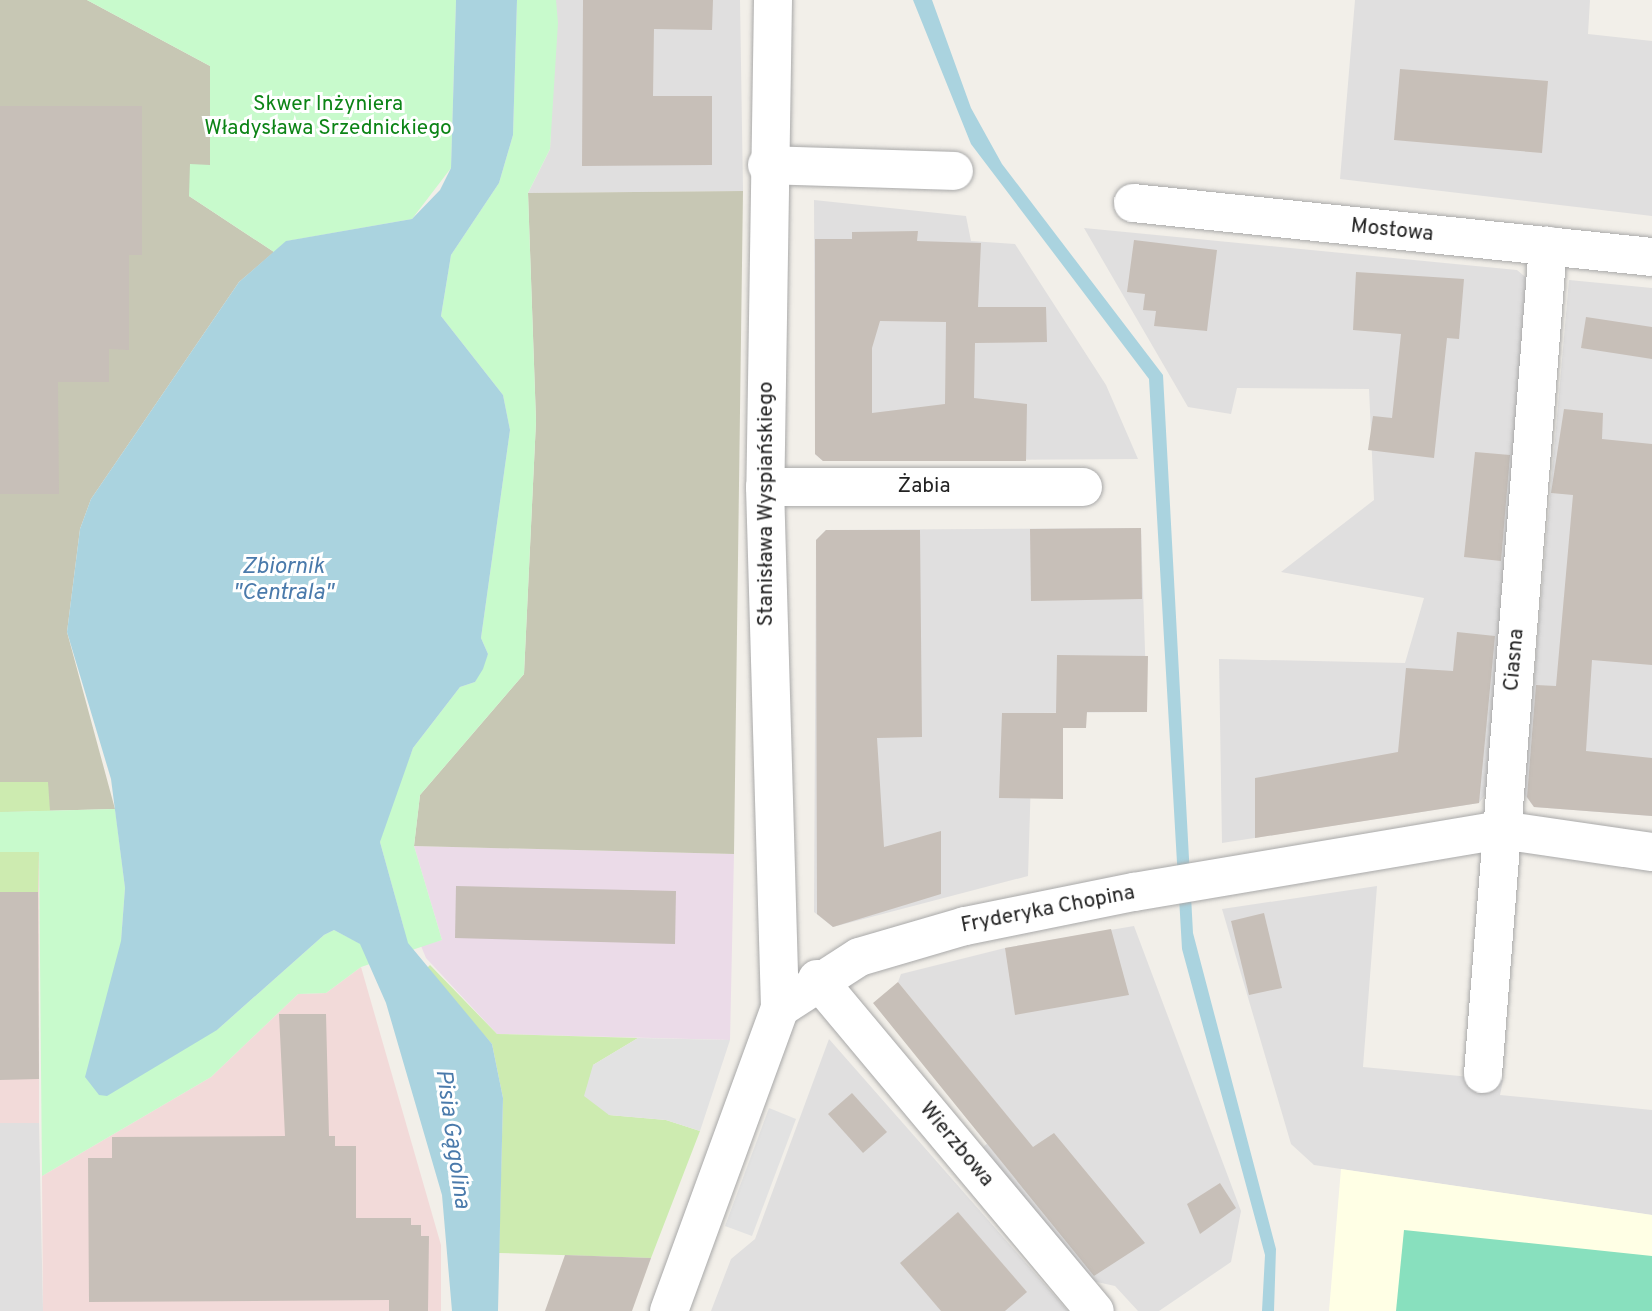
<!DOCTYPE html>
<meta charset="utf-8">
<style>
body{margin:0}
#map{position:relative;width:1652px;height:1311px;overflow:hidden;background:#f2efe9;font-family:Overpass,sans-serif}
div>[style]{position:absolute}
.residential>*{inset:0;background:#e0dfdf}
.commercial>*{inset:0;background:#f2dad9}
.industrial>*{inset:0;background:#ebdbe8}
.education>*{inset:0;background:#ffffe5}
.construction>*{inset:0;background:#c7c7b4}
.grass>*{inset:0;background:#cdebb0}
.park>*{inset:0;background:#c8facc}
.pitch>*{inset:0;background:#88e0be}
.parking>*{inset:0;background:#e2e2e2}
.water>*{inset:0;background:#aad3df}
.building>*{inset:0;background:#c7bfb8}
.roads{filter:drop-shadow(0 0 2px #a9a9a9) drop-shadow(0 0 2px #a9a9a9)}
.minor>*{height:38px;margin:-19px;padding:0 19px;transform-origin:19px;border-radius:19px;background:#fff}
span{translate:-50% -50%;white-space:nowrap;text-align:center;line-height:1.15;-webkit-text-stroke:6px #fff;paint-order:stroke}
.park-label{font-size:21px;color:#0c8416}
.street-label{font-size:21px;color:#222}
.water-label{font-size:23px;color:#4a7aab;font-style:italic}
</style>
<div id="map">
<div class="residential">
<i style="clip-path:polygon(556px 0,740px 0,743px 191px,528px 193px,550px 149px)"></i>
<i style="clip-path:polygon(1355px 0,1590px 0,1588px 34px,1652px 41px,1652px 216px,1340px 179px)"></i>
<i style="clip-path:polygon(814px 200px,966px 216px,971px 241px,1015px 244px,1106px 385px,1138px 459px,823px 461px,815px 454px)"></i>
<i style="clip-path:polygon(1084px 228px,1517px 270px,1529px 280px,1488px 791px,1479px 803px,1222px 843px,1219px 659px,1405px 663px,1424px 598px,1281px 572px,1374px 500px,1369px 389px,1237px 388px,1231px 414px,1188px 407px)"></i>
<i style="clip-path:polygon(1569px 280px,1652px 288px,1652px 816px,1534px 807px,1524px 794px)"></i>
<i style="clip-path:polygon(1141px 528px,1147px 712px,1033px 713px,1028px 876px,833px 927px,814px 912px,816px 540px,826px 530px)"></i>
<i style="clip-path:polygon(1377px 886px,1363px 1067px,1503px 1080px,1500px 1095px,1652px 1110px,1652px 1215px,1314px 1165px,1291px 1144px,1222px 909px)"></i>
<i style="clip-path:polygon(1134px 926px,1241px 1211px,1231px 1262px,1159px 1311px,1138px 1311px,1115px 1286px,1088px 1280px,982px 1148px,1012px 1122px,898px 982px,901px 974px,1005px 948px)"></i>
<i style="clip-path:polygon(829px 1039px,1068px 1311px,711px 1311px,731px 1259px,755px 1239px)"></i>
<i style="clip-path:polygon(0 1123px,39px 1123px,43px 1311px,0 1311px)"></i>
</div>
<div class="commercial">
<i style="clip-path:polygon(0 852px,39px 852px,39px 1123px,0 1123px)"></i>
<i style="clip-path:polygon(361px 967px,441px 1245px,441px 1311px,43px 1311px,42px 1176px,211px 1077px,298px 994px,326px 993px)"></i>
</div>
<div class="industrial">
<i style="clip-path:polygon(414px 846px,734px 854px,730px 1040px,497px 1034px,426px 958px,421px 946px,442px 940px)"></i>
</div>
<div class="education">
<i style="clip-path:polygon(1341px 1169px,1652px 1215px,1652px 1311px,1329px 1311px)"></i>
</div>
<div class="construction">
<i style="clip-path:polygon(0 0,87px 0,210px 66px,210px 166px,189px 196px,274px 252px,239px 282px,91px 499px,80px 529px,67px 632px,115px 809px,0 812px)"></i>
<i style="clip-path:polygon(743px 191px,734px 854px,414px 846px,420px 795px,524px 674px,536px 421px,528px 193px)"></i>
</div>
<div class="grass">
<i style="clip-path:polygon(0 782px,48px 782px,50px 811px,0 812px)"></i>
<i style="clip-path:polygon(0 852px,39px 852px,38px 892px,0 892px)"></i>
<i style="clip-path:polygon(430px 965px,497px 1034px,638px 1038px,593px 1065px,609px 1115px,666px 1120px,700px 1131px,651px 1258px,499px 1253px,503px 1098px,492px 1044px,426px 969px)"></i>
</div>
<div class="park">
<i style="clip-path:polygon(87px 0,456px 0,451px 168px,412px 219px,287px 241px,274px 252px,189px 196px,190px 164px,210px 165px,210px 66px)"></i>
<i style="clip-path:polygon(517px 0,556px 0,558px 23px,550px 149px,528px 193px,536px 421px,524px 674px,420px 795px,414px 846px,442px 940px,361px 967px,326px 993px,298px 994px,211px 1077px,42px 1176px,39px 852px,0 852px,0 812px,115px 809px,125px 888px,121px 941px,217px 1030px,324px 935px,334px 930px,361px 944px,404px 929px,380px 842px,383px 826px,413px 748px,460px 687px,475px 682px,488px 654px,481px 638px,510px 430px,503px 395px,441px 316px,451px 255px,499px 183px,513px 135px)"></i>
</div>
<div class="pitch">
<i style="clip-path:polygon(1404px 1230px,1652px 1256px,1652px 1311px,1396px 1311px)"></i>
</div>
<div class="parking">
<i style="clip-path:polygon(638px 1038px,730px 1040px,700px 1131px,666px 1120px,609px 1115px,584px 1096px,593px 1065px)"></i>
<i style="clip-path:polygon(769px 1108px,796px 1119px,752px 1236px,725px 1226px)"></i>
</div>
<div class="water">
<i style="clip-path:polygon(456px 0,517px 0,513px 135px,499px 183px,451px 255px,441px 316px,503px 395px,510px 430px,481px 638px,488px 654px,483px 669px,475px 682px,460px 687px,413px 748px,380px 842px,408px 943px,492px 1044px,503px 1098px,498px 1311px,452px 1311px,442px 1195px,386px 1003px,360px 944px,334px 930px,324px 935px,217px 1030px,107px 1096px,99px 1095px,85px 1077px,121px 941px,125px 888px,111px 779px,67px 632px,80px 529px,91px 499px,239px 282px,286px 241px,412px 219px,440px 190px,451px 168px)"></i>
<i style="clip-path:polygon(913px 0,932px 0,971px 108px,1002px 164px,1163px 375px,1193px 933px,1276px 1249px,1274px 1311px,1262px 1311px,1265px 1255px,1182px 949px,1149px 379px,971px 144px)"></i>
</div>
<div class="building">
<i style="clip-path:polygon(583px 0,713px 0,712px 30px,654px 29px,653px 96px,712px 96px,712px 165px,582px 166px)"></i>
<i style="clip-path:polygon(1400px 69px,1548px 81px,1542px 153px,1394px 140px)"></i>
<i style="clip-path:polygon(0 106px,142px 106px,142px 255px,129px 255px,129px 350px,109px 349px,109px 382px,58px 382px,59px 494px,0 494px)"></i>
<i style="clip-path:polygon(evenodd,918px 231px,917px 241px,981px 243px,978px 307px,1046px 307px,1047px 342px,975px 343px,974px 398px,1027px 404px,1026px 461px,823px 461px,815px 454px,815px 239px,852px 239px,852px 232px,918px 231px,880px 321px,946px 322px,945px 404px,872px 413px,872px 348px,880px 321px)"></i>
<i style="clip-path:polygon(1134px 240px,1217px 250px,1207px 331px,1154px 326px,1156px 311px,1143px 310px,1145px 294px,1127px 292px)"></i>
<i style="clip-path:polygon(1356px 272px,1464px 279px,1459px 339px,1447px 338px,1434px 458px,1368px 450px,1373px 416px,1392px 418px,1401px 334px,1353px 330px)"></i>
<i style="clip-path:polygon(1586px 317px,1652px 327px,1652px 359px,1581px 348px)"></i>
<i style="clip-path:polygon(1564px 409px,1603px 413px,1602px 439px,1652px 444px,1652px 665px,1592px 660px,1586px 751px,1652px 758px,1652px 816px,1534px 807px,1527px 797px,1536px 685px,1556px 686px,1573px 495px,1551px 493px)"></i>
<i style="clip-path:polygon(1475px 452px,1510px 455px,1501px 561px,1464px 557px)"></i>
<i style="clip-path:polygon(1141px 528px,1142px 599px,1031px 601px,1030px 529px)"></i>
<i style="clip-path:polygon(826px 530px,920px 530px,922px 737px,877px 738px,884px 847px,941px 831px,941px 894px,833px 927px,817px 914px,816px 540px)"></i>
<i style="clip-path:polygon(1457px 632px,1495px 636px,1479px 803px,1255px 838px,1255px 778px,1398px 752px,1406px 668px,1453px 671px)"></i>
<i style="clip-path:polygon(1057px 655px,1148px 656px,1147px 712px,1087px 712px,1086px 728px,1063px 728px,1063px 799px,999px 798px,1002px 713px,1056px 713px)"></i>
<i style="clip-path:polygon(456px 886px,676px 891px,675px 944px,455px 938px)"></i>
<i style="clip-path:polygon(0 892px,38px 892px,39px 1079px,0 1080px)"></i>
<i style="clip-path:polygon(1264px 913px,1282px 988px,1249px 995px,1231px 921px)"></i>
<i style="clip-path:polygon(1111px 929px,1129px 995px,1015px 1015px,1005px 948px)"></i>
<i style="clip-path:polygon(898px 982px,1033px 1147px,1054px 1133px,1145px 1243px,1094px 1276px,873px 1003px)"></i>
<i style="clip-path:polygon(279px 1014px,326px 1014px,329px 1136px,335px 1136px,335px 1146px,356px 1146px,356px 1218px,411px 1218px,411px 1225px,421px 1225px,421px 1236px,429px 1236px,428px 1311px,389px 1311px,389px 1300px,89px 1302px,88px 1158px,112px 1158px,112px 1137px,285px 1136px)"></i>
<i style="clip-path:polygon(852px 1093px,887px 1132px,863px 1153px,828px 1114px)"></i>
<i style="clip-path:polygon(1220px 1183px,1236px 1208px,1200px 1234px,1187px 1204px)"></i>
<i style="clip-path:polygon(958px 1212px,1027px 1292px,1005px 1311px,941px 1311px,900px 1263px)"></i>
<i style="clip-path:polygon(565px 1255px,651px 1258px,632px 1311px,545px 1311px)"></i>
</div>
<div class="roads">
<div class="minor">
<i style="left:773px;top:0;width:487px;rotate:90.9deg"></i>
<i style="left:765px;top:487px;width:521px;rotate:88.35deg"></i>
<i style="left:767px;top:165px;width:187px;rotate:1.8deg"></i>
<i style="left:1133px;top:203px;width:522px;rotate:5.94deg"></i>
<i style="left:765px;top:487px;width:318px"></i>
<i style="left:817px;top:979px;width:433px;rotate:50.1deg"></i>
<i style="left:1483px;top:1074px;width:831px;rotate:-85.51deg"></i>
<i style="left:669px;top:1311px;width:323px;rotate:-69.9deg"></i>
<i style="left:780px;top:1008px;width:94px;rotate:-32.8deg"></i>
<i style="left:859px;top:957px;width:110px;rotate:-16.3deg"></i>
<i style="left:965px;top:926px;width:172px;rotate:-11.4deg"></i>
<i style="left:1134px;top:892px;width:372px;rotate:-9.6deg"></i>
<i style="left:1501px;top:830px;width:153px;rotate:8.3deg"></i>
</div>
</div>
<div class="park-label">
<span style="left:328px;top:117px">Skwer Inżyniera<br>Władysława Srzednickiego</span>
</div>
<div class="street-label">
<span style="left:1392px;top:231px;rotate:6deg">Mostowa</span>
<span style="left:924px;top:487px">Żabia</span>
<span style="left:767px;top:504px;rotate:-90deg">Stanisława Wyspiańskiego</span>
<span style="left:1515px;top:660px;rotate:-85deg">Ciasna</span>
<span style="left:1048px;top:910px;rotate:-11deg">Fryderyka Chopina</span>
<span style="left:956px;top:1145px;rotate:50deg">Wierzbowa</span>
</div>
<div class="water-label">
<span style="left:283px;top:581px">Zbiornik<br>"Centrala"</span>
<span style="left:451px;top:1139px;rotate:82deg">Pisia Gągolina</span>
</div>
</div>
